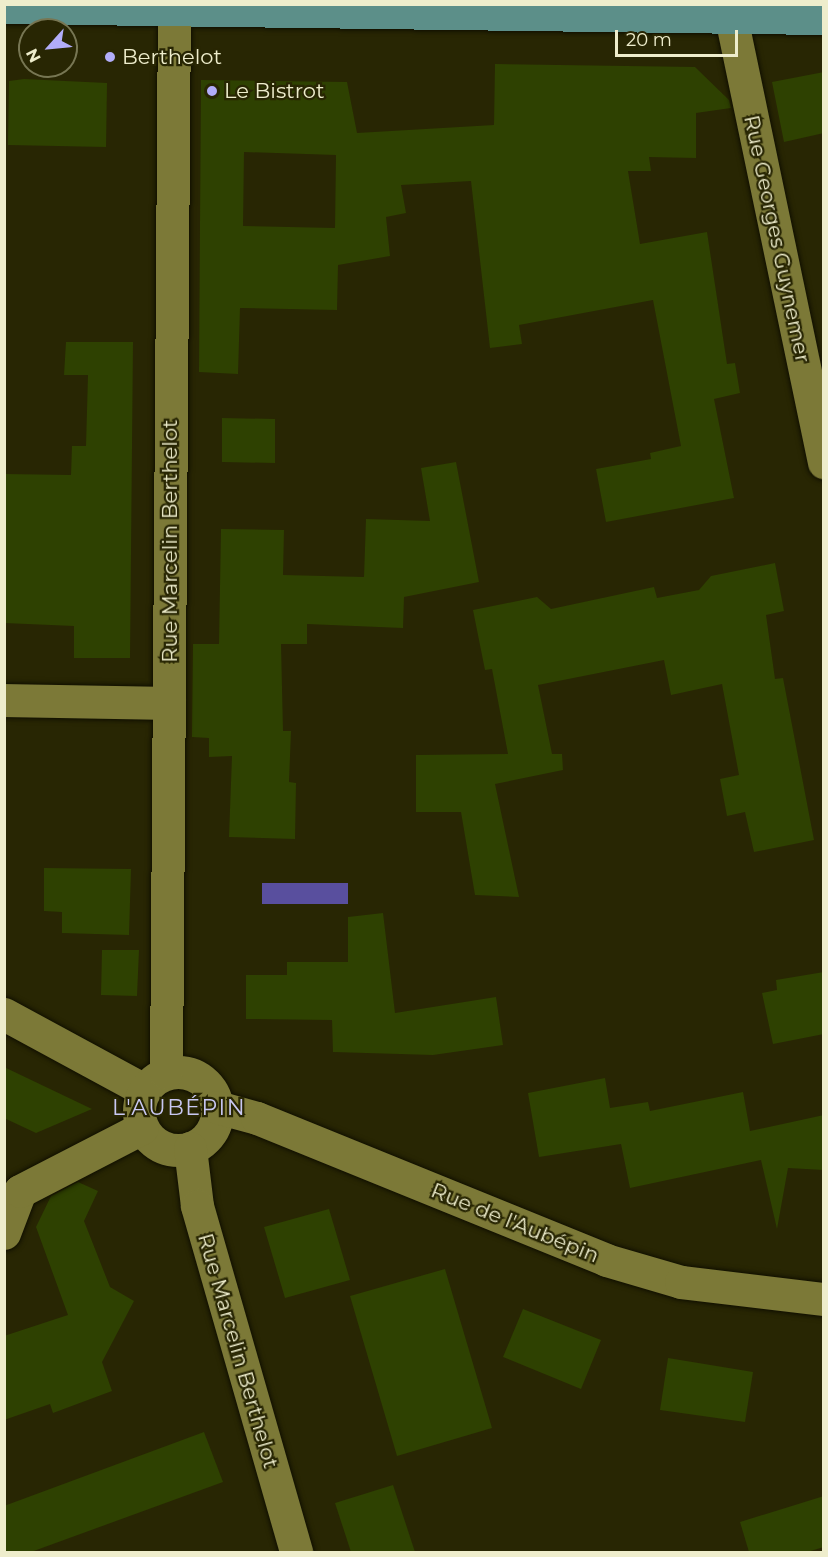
<!DOCTYPE html>
<meta charset="utf-8">
<style>
body{margin:0}
#map{position:relative;width:828px;height:1557px;overflow:hidden;background:#282603;font-family:Montserrat,sans-serif}
div>[style]{position:absolute}
.water>*{inset:0;background:#594f9e}
.building>*{inset:0;background:#2e4101}
.roads{filter:drop-shadow(0 0 2px #100f00) drop-shadow(0 0 2px #100f00)}
.minor>*{height:33px;margin:-16.5px;padding:0 16.5px;transform-origin:16.5px;border-radius:16.5px;background:#7c7937}
.minor>.ring{margin:-16.5px;padding:0;box-sizing:content-box;background:none;border:33px solid #7c7937;border-radius:50%}
.major>*{height:33px;margin:-16.5px;padding:0 16.5px;transform-origin:16.5px;border-radius:16.5px;background:#5c8f89}
.dots>*{width:16px;height:16px;translate:-50% -50%;box-sizing:border-box;border:3px solid #282603;border-radius:50%}
span{translate:-50% -50%;white-space:nowrap;text-align:center;line-height:1.15;-webkit-text-stroke:4.5px #282603;paint-order:stroke}
.poi-label{font-size:21px;color:#eeedcc}
.left{translate:0 -50%;text-align:left}
.street-label{font-size:21px;color:#eeedcc}
.neighbourhood-label{font-size:22px;color:#c9c8f3;letter-spacing:1.5px}
.frame{position:absolute;inset:0;border:6px solid #eeedcc;pointer-events:none}
.north{position:absolute;left:18px;top:18px;width:60px;height:60px;box-sizing:border-box;background:#282603;border:2px solid #777653;border-radius:50%;rotate:243deg;font-size:16px;font-weight:700;line-height:24px;text-align:center;color:#eeedcc}
.north::after{content:'';display:block;margin:auto;width:21px;height:27px;background:#b2adf9;clip-path:polygon(50% 0,100% 100%,50% 72%,0 100%)}
.scale{position:absolute;left:615px;top:30px;width:123px;height:27px;box-sizing:border-box;border:3px solid #eeedcc;border-top:0;padding-left:8px;font-size:18px;line-height:21px;white-space:nowrap;color:#eeedcc;-webkit-text-stroke:4px #282603;paint-order:stroke}
</style>
<div id="map">
<div class="water">
<i style="clip-path:polygon(262px 883px,348px 883px,348px 904px,262px 904px)"></i>
</div>
<div class="building">
<i style="clip-path:polygon(evenodd,495px 64px,695px 67px,729px 100px,731px 108px,696px 113px,696px 158px,649px 157px,651px 171px,628px 171px,640px 244px,707px 232px,727px 364px,735px 363px,740px 393px,714px 399px,734px 498px,606px 522px,596px 469px,651px 459px,650px 453px,681px 446px,653px 300px,519px 325px,522px 344px,490px 348px,471px 181px,401px 185px,406px 213px,386px 217px,390px 256px,338px 265px,337px 310px,240px 308px,238px 374px,199px 372px,201px 80px,347px 82px,357px 133px,494px 125px,495px 64px,244px 152px,336px 155px,335px 228px,243px 226px,244px 152px)"></i>
<i style="clip-path:polygon(824px 72px,824px 133px,784px 142px,772px 82px)"></i>
<i style="clip-path:polygon(24px 79px,107px 83px,106px 147px,8px 145px,9px 81px)"></i>
<i style="clip-path:polygon(66px 342px,133px 342px,130px 658px,74px 658px,74px 626px,4px 623px,5px 474px,71px 475px,72px 446px,86px 446px,88px 375px,64px 375px)"></i>
<i style="clip-path:polygon(222px 418px,275px 419px,275px 463px,222px 462px)"></i>
<i style="clip-path:polygon(456px 462px,479px 582px,404px 597px,403px 628px,307px 624px,307px 644px,281px 644px,283px 731px,291px 731px,289px 782px,296px 783px,295px 839px,229px 837px,232px 756px,209px 757px,209px 738px,192px 737px,193px 644px,219px 644px,221px 529px,284px 530px,283px 575px,364px 577px,366px 519px,430px 521px,421px 468px)"></i>
<i style="clip-path:polygon(775px 563px,784px 611px,766px 615px,775px 679px,783px 678px,814px 840px,754px 852px,745px 812px,727px 816px,720px 779px,739px 775px,722px 684px,671px 695px,664px 660px,538px 685px,552px 754px,562px 754px,563px 770px,495px 784px,519px 897px,475px 895px,461px 812px,416px 812px,416px 755px,508px 754px,492px 669px,485px 670px,473px 610px,537px 597px,551px 609px,654px 587px,657px 598px,699px 590px,711px 576px)"></i>
<i style="clip-path:polygon(44px 868px,131px 869px,129px 935px,62px 933px,62px 912px,44px 911px)"></i>
<i style="clip-path:polygon(383px 913px,395px 1013px,496px 997px,503px 1045px,433px 1055px,333px 1052px,332px 1020px,246px 1019px,246px 975px,287px 975px,287px 962px,348px 962px,348px 917px)"></i>
<i style="clip-path:polygon(102px 950px,139px 950px,137px 996px,101px 995px)"></i>
<i style="clip-path:polygon(824px 972px,824px 1034px,773px 1044px,762px 993px,777px 990px,776px 980px)"></i>
<i style="clip-path:polygon(4px 1067px,92px 1109px,36px 1133px,4px 1118px)"></i>
<i style="clip-path:polygon(605px 1078px,610px 1108px,648px 1102px,650px 1111px,743px 1092px,750px 1131px,824px 1115px,824px 1170px,788px 1168px,777px 1229px,761px 1160px,630px 1188px,621px 1144px,539px 1157px,528px 1093px)"></i>
<i style="clip-path:polygon(78px 1182px,98px 1191px,84px 1221px,110px 1287px,134px 1301px,102px 1362px,112px 1391px,53px 1413px,50px 1404px,4px 1420px,4px 1336px,68px 1315px,36px 1227px,51px 1196px)"></i>
<i style="clip-path:polygon(329px 1209px,350px 1280px,285px 1298px,264px 1227px)"></i>
<i style="clip-path:polygon(445px 1269px,492px 1428px,397px 1456px,350px 1296px)"></i>
<i style="clip-path:polygon(523px 1309px,601px 1340px,581px 1389px,503px 1357px)"></i>
<i style="clip-path:polygon(668px 1358px,753px 1372px,745px 1422px,660px 1410px)"></i>
<i style="clip-path:polygon(204px 1432px,223px 1482px,31px 1552px,4px 1552px,4px 1506px)"></i>
<i style="clip-path:polygon(393px 1485px,415px 1552px,351px 1552px,335px 1503px)"></i>
<i style="clip-path:polygon(824px 1496px,824px 1547px,807px 1552px,749px 1552px,740px 1522px)"></i>
</div>
<div class="roads">
<div class="minor">
<i style="left:731px;top:17px;width:455px;rotate:78.2deg"></i>
<i style="left:4px;top:700px;width:165px;rotate:1deg"></i>
<i style="left:4px;top:1014px;width:159px;rotate:28.5deg"></i>
<i class="ring" style="left:139px;top:1072px;width:45px;height:45px"></i>
<i style="left:166px;top:1073px;width:1063px;rotate:-89.57deg"></i>
<i style="left:217px;top:1107px;width:41px;rotate:15.4deg"></i>
<i style="left:257px;top:1118px;width:377px;rotate:22.1deg"></i>
<i style="left:606px;top:1260px;width:78px;rotate:16.3deg"></i>
<i style="left:681px;top:1282px;width:144px;rotate:6.8deg"></i>
<i style="left:190px;top:1148px;width:58px;rotate:83.1deg"></i>
<i style="left:197px;top:1206px;width:360px;rotate:74deg"></i>
<i style="left:4px;top:1233px;width:45px;rotate:-69.1deg"></i>
<i style="left:20px;top:1191px;width:137px;rotate:-27.3deg"></i>
</div>
<div class="major">
<i style="left:4px;top:7px;width:820px;rotate:0.77deg"></i>
</div>
</div>
<div class="dots">
<i style="left:110px;top:57px;background:#b2adf9"></i>
<i style="left:212px;top:91px;background:#b2adf9"></i>
</div>
<div class="poi-label">
<span class="left" style="left:122px;top:57px">Berthelot</span>
<span class="left" style="left:224px;top:91px">Le Bistrot</span>
</div>
<div class="street-label">
<span style="left:777px;top:239px;rotate:78deg">Rue Georges Guynemer</span>
<span style="left:170px;top:541px;rotate:-90deg">Rue Marcelin Berthelot</span>
<span style="left:515px;top:1223px;rotate:22deg">Rue de l'Aubépin</span>
<span style="left:238px;top:1351px;rotate:74deg">Rue Marcelin Berthelot</span>
</div>
<div class="neighbourhood-label">
<span style="left:179px;top:1108px">L'AUBÉPIN</span>
</div>
<div class="frame"></div>
<div class="north">N</div>
<div class="scale">20 m</div>
</div>
